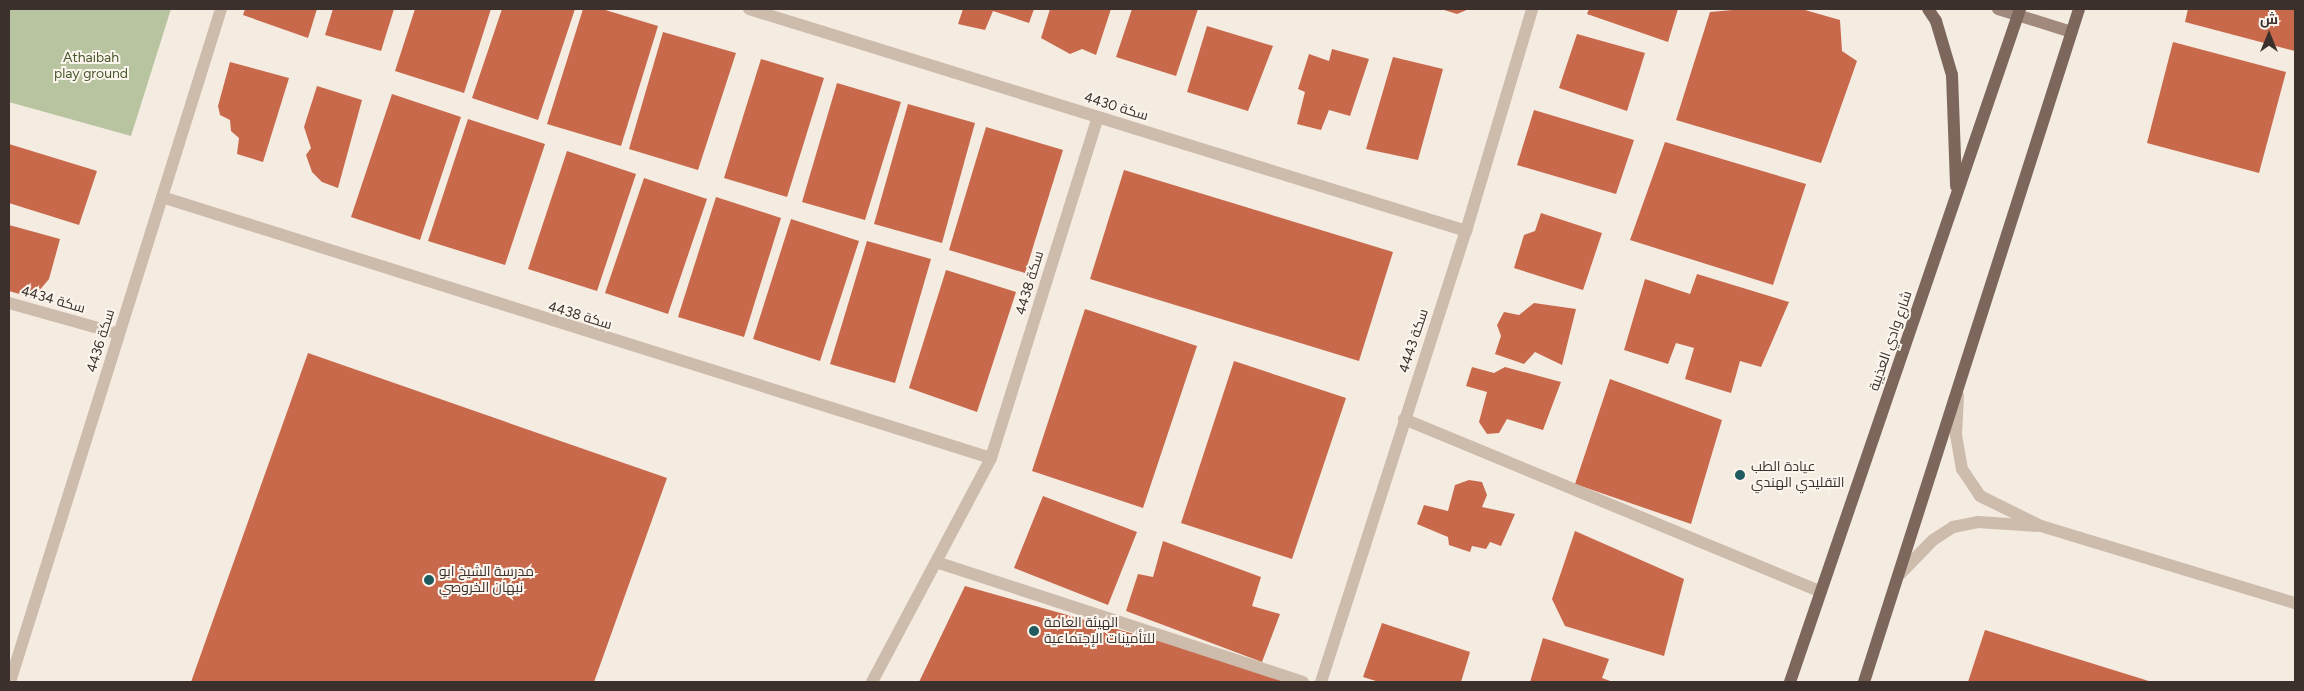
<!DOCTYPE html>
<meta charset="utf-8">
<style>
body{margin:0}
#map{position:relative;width:2304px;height:691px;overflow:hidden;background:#f4ebe1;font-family:Figtree,Cairo,sans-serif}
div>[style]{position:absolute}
.green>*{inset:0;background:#b8c4a0}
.building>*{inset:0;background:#c8694b}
.lane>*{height:12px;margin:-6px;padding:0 6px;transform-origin:6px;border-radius:6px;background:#cdbbac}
.street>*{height:12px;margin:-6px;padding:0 6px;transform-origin:6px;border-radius:6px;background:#cdbbac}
.secondary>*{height:12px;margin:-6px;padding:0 6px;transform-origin:6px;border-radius:6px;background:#a18a7d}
.primary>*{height:12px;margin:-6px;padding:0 6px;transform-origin:6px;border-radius:6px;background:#7d675c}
.dots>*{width:14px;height:14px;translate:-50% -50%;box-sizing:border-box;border:2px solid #fbf5ee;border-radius:50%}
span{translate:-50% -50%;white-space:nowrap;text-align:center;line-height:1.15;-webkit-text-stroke:4px #fbf5ee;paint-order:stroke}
.park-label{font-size:14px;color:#4a5a2e}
.street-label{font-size:14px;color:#3b302b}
.poi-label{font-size:14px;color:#3b302b}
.left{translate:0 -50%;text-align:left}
.frame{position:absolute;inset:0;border:10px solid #3b302b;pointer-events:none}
.north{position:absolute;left:2244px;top:10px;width:50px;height:50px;-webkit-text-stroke:4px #fbf5ee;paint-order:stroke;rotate:0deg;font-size:14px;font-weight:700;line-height:20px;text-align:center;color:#3b302b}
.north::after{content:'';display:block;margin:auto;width:18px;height:22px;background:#3b302b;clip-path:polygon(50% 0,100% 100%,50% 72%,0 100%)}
</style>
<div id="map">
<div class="green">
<i style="clip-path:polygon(9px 9px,171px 9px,131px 136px,9px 102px)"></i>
</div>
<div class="building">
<i style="clip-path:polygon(245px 9px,317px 9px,308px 38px,243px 15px)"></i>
<i style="clip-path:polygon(333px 9px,394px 9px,381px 51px,325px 35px)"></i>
<i style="clip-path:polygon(415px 9px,491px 9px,464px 93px,395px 71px)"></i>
<i style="clip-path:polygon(502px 9px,575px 9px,538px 120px,472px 98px)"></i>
<i style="clip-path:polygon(583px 9px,602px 9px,658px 26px,621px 146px,547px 124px)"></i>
<i style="clip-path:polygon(963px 9px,1034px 9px,1029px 23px,993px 11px,985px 30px,958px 24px)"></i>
<i style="clip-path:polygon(1050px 9px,1111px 9px,1096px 55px,1082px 49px,1070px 54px,1041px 38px)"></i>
<i style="clip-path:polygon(1132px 9px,1198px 9px,1176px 76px,1116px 57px)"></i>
<i style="clip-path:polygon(1441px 9px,1469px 9px,1457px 14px)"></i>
<i style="clip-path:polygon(1589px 9px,1678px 9px,1668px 42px,1587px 14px)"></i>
<i style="clip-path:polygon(1744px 9px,1805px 10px,1840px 20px,1842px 51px,1857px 61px,1821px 163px,1676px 120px,1710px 12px)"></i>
<i style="clip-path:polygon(2188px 9px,2295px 9px,2295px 51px,2185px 22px)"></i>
<i style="clip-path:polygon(1207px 26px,1273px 46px,1248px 111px,1187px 92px)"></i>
<i style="clip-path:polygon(663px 32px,736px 53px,698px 170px,629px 149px)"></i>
<i style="clip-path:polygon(1577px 34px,1645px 53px,1627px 111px,1559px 88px)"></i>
<i style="clip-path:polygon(2173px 42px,2286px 72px,2259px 173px,2147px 143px)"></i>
<i style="clip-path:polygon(1332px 49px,1369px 59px,1350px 116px,1329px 110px,1321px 130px,1297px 124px,1305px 92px,1298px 89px,1309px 54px,1329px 61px)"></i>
<i style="clip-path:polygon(1393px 57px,1443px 69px,1418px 160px,1366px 149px)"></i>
<i style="clip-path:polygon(761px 59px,824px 78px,787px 197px,724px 178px)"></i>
<i style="clip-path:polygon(230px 62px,289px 78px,263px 162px,237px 154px,239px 138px,231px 131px,230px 120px,220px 115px,218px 106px)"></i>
<i style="clip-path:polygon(837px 83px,901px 102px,865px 220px,802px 202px)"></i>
<i style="clip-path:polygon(317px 86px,362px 100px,338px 188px,322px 182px,312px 172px,306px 155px,311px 148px,304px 127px)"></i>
<i style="clip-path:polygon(392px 94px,461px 117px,420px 240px,351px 217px)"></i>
<i style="clip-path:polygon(908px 104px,975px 123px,942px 243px,874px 224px)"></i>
<i style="clip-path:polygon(1534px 110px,1634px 140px,1616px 194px,1517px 165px)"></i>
<i style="clip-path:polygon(468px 119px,545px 144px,505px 265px,428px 241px)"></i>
<i style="clip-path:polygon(986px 127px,1063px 150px,1025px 273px,949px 250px)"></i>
<i style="clip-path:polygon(1665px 142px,1806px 184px,1773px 285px,1630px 240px)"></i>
<i style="clip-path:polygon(9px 144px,97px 171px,79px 225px,9px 203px)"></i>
<i style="clip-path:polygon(567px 151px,636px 174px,597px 291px,528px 269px)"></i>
<i style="clip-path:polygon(1124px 170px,1393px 252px,1359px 361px,1090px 279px)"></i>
<i style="clip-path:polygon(644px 178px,707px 199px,668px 314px,605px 293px)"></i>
<i style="clip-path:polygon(716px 197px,781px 218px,744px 337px,678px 317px)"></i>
<i style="clip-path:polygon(1541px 213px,1602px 233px,1583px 290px,1514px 268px,1524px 235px,1535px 231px)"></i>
<i style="clip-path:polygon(791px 219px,859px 241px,820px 361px,753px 339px)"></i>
<i style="clip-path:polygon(9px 225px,60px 239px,49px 279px,33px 298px,9px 291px)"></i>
<i style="clip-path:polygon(867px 241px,931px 259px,895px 383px,830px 364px)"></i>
<i style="clip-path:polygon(946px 270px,1016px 292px,977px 412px,909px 388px)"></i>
<i style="clip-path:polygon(1697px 274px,1789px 302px,1761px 367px,1740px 361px,1731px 393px,1685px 379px,1694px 348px,1676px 343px,1668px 364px,1624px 350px,1645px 279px,1690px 294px)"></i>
<i style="clip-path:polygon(1534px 303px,1576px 309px,1562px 365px,1535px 352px,1524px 364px,1495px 354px,1501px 336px,1497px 325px,1504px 312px,1519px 315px)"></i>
<i style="clip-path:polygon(1085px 309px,1197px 346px,1143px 508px,1032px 471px)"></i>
<i style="clip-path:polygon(308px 353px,667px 478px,594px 682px,191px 682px)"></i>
<i style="clip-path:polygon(1234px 361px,1346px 398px,1292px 559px,1181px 523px)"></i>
<i style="clip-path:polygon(1472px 367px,1494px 373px,1505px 367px,1561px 382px,1543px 430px,1507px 419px,1499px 433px,1487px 434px,1479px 422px,1487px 392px,1466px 386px)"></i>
<i style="clip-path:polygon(1610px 379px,1722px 420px,1691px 524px,1575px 484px)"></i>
<i style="clip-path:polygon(1469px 480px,1482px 482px,1487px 495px,1482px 507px,1515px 514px,1501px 546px,1490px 542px,1486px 549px,1472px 546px,1470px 552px,1449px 545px,1448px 537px,1417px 524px,1424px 505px,1448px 511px,1455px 485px)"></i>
<i style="clip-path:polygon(1043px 496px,1137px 532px,1108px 605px,1014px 568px)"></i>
<i style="clip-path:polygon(1575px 531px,1684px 579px,1664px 656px,1565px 626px,1552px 599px)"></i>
<i style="clip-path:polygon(1163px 541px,1261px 577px,1252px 606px,1280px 614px,1262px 662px,1126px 611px,1138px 574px,1153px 577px)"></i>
<i style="clip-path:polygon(965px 586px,1283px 676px,1281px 682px,919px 682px)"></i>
<i style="clip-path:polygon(1382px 623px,1470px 652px,1461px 682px,1379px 682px,1363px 677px)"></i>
<i style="clip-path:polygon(1985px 630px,2152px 682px,1968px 682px)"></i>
<i style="clip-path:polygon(1543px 638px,1609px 659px,1602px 678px,1613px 682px,1530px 682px)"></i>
</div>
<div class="lane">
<i style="left:1404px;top:419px;width:451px;rotate:22.5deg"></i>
<i style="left:936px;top:562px;width:386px;rotate:18.1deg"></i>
</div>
<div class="street">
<i style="left:749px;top:9px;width:751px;rotate:17.2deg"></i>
<i style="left:162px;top:197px;width:869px;rotate:17.48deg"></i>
<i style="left:9px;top:303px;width:114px;rotate:15.7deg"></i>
<i style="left:1958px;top:395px;width:40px;rotate:92.9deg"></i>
<i style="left:1956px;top:435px;width:35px;rotate:80deg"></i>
<i style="left:1962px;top:469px;width:32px;rotate:56deg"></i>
<i style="left:1980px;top:496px;width:68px;rotate:26.2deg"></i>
<i style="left:2041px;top:526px;width:265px;rotate:16.9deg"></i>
<i style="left:1900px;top:574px;width:47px;rotate:-45.9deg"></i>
<i style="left:1933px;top:540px;width:24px;rotate:-33deg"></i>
<i style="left:1953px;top:527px;width:25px;rotate:-11deg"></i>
<i style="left:1978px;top:522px;width:58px;rotate:3.9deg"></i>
<i style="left:10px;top:682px;width:705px;rotate:-72.59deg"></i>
<i style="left:872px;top:682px;width:254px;rotate:-62deg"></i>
<i style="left:991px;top:458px;width:357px;rotate:-72.6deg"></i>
<i style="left:1321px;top:682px;width:474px;rotate:-72.2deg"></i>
<i style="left:1466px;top:231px;width:232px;rotate:-73.4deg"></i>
</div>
<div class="secondary">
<i style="left:1998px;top:9px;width:77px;rotate:17.3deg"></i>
</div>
<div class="primary">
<i style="left:1928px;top:9px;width:14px;rotate:56deg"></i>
<i style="left:1936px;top:21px;width:56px;rotate:73.5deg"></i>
<i style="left:1952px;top:75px;width:111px;rotate:87.9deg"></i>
<i style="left:1790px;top:682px;width:711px;rotate:-71.13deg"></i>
<i style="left:1864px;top:682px;width:707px;rotate:-72.28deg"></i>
</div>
<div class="dots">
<i style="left:1740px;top:475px;background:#1f5a5e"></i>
<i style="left:429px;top:580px;background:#1f5a5e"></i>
<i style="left:1034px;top:631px;background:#1f5a5e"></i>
</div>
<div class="park-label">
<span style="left:91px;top:66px">Athaibah<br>play ground</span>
</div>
<div class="street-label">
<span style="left:1116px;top:107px;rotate:17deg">سكة 4430</span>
<span style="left:1030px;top:283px;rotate:-73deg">سكة 4438</span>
<span style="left:53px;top:300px;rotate:16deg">سكة 4434</span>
<span style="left:580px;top:316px;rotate:17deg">سكة 4438</span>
<span style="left:101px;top:341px;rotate:-73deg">سكة 4436</span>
<span style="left:1414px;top:341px;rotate:-72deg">سكة 4443</span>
<span style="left:1891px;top:341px;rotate:-71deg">شارع وادي العذيبة</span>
</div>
<div class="poi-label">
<span class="left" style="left:1751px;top:475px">عيادة الطب<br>التقليدي الهندي</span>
<span class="left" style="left:439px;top:580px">مدرسة الشيخ ابو<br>نبهان الخروصي</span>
<span class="left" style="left:1044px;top:631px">الهيئة العامة<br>للتأمينات الإجتماعية</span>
</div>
<div class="frame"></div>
<div class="north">ش</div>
</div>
